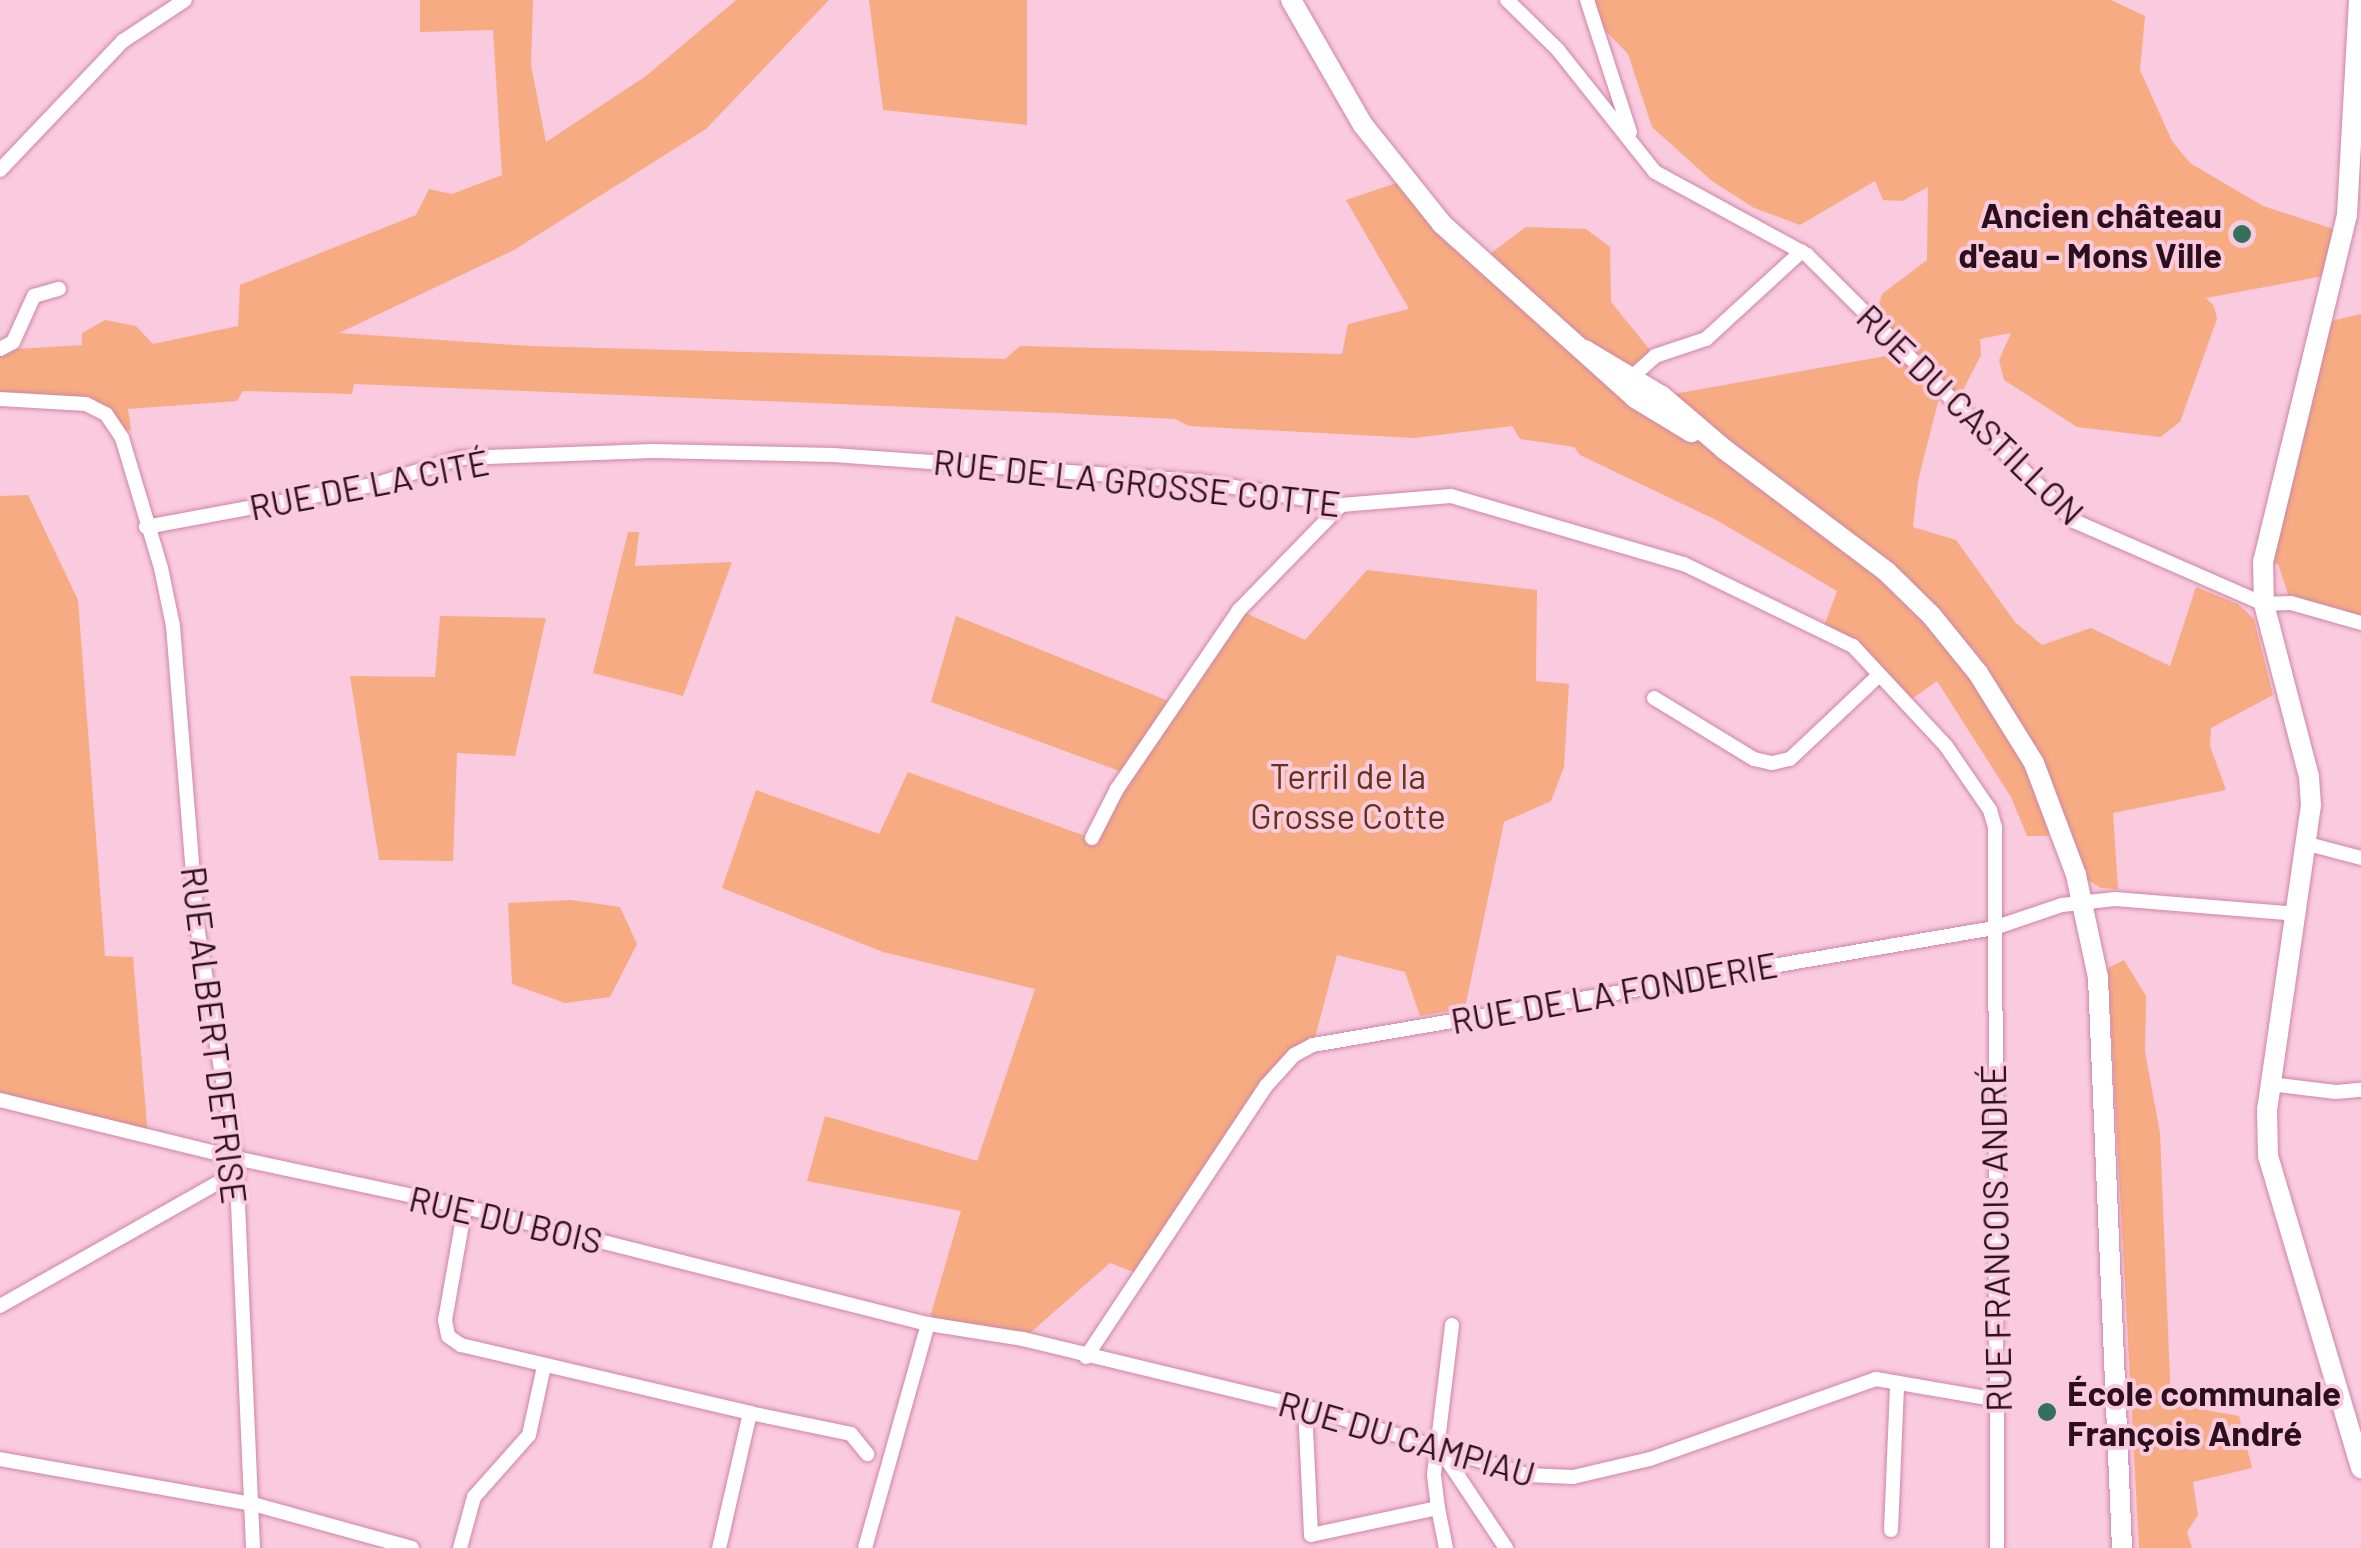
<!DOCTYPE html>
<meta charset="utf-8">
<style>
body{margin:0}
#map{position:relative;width:2361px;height:1548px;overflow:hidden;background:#facadf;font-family:Barlow,sans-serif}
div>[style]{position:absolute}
.green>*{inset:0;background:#f6ab82}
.roads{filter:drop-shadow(0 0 2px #ce85a8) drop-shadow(0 0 2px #ce85a8)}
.street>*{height:14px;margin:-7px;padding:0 7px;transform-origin:7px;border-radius:7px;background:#fff}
.secondary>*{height:20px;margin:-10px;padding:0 10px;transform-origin:10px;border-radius:10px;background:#fff}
.dots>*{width:28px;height:28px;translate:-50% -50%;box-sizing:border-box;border:5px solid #facadf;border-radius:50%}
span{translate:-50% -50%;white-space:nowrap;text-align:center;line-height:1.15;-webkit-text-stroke:8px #facadf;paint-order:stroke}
.poi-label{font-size:35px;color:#2b0f1d;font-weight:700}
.right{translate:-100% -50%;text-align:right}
.left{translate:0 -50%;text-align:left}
.street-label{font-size:35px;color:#2b0f1d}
.park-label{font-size:35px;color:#633418}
</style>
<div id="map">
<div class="green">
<i style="clip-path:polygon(420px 0,533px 0,531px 65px,546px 142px,646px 76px,736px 0,829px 0,706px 129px,514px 250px,339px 333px,530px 346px,1005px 359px,1020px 346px,1342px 354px,1348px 324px,1409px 309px,1346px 200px,1405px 180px,1479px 262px,1526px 227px,1586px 229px,1610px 247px,1611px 302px,1655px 356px,1633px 377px,1662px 396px,1903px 353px,1885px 333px,1888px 323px,1879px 304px,1882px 294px,1927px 260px,1928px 187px,1902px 201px,1883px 200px,1875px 181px,1800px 225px,1754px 208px,1712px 181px,1652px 127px,1628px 54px,1592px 17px,1587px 0,2111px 0,2145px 16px,2140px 70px,2172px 141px,2190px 163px,2263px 206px,2343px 232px,2335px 274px,2206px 298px,2214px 306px,2217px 319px,2180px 422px,2160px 437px,2077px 427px,2004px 380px,1999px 360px,2011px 333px,1980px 339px,1981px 355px,1956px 404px,1941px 390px,1918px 481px,1913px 527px,1956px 540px,2015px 622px,2042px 645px,2091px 628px,2170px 666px,2196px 587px,2238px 604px,2254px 619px,2273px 695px,2211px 728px,2210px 746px,2226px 790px,2113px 813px,2118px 889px,2101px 888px,2074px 872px,2061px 830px,2045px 836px,2027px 836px,2011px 797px,1937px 681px,1906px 703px,1853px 646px,1822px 631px,1837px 591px,1718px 521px,1580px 455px,1574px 447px,1520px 439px,1512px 426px,1414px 438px,1189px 426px,1175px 419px,1057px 413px,354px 384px,352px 394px,243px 391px,237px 401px,128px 409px,131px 430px,120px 432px,106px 414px,0 399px,0 350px,82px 345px,82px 333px,105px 320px,136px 326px,153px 344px,238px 326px,240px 285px,416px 215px,429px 189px,452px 194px,502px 175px,493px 30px,420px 32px)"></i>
<i style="clip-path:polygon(869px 0,1027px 0,1027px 125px,883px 110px)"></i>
<i style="clip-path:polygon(2361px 314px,2361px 623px,2291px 603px,2278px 564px,2263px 561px,2323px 323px)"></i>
<i style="clip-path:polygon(28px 495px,78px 600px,105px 956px,133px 957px,148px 1136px,0 1100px,0 496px)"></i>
<i style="clip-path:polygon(628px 532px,639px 532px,635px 566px,732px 562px,683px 696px,593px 673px)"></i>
<i style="clip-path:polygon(1367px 570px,1537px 590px,1536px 681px,1569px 684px,1564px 767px,1551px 801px,1504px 822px,1465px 1008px,1420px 1016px,1405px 972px,1337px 955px,1313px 1045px,1294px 1055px,1139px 1274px,1110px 1263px,1023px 1339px,928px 1324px,961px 1211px,807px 1181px,825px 1116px,977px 1161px,1035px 989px,883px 952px,722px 888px,756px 790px,879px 834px,908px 772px,1091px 838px,1125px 773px,931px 702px,956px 616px,1176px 704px,1239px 610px,1305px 640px)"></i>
<i style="clip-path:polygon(440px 616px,546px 618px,515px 756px,457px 753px,453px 861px,379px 860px,350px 676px,435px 677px)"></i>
<i style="clip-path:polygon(571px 900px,620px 907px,637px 944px,610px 997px,565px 1003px,512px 984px,508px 903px)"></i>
<i style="clip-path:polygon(2124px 960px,2146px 996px,2145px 1052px,2160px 1133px,2171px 1404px,2239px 1416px,2252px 1468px,2193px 1482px,2198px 1515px,2187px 1532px,2192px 1548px,2139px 1548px,2108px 968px)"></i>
</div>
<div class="roads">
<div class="street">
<i style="left:1507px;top:0;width:71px;rotate:44.4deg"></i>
<i style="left:1558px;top:50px;width:156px;rotate:51.5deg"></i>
<i style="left:1655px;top:172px;width:173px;rotate:28.6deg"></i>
<i style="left:1807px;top:255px;width:377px;rotate:44.9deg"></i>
<i style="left:2074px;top:521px;width:207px;rotate:23.6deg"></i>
<i style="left:2264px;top:604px;width:27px;rotate:-2deg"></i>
<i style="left:2291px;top:603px;width:73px;rotate:15.9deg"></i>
<i style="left:1587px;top:0;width:139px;rotate:72deg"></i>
<i style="left:0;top:170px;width:178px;rotate:-46.4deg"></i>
<i style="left:123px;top:41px;width:74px;rotate:-33.5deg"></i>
<i style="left:0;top:349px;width:15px;rotate:-28deg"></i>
<i style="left:13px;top:342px;width:51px;rotate:-65.5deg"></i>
<i style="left:34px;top:296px;width:26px;rotate:-16deg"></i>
<i style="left:1632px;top:377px;width:31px;rotate:-42deg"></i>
<i style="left:1655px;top:356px;width:54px;rotate:-18.4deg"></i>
<i style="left:1706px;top:339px;width:130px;rotate:-42.5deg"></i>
<i style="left:0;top:399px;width:86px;rotate:3.3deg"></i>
<i style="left:86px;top:404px;width:22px;rotate:27deg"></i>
<i style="left:106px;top:414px;width:29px;rotate:56deg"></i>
<i style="left:122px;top:438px;width:136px;rotate:73.3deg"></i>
<i style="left:161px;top:568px;width:59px;rotate:78.3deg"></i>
<i style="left:173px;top:626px;width:301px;rotate:85.4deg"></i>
<i style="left:197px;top:926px;width:235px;rotate:80.5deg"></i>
<i style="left:236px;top:1158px;width:390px;rotate:87.5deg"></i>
<i style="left:146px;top:527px;width:235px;rotate:-10.5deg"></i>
<i style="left:377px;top:484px;width:87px;rotate:-17.4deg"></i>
<i style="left:460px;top:458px;width:193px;rotate:-2.1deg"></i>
<i style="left:653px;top:451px;width:180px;rotate:1.3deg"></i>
<i style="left:833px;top:455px;width:366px;rotate:4.1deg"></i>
<i style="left:1198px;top:481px;width:145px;rotate:9.5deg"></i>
<i style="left:1341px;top:505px;width:110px;rotate:-4.7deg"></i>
<i style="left:1451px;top:496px;width:243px;rotate:16.3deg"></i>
<i style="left:1684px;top:564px;width:188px;rotate:25.9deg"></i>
<i style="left:1853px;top:646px;width:137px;rotate:47.1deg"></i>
<i style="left:1946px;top:746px;width:78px;rotate:55.5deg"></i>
<i style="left:1990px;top:810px;width:19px;rotate:74deg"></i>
<i style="left:1995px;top:828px;width:720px;rotate:89.84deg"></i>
<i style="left:1654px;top:698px;width:117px;rotate:31.4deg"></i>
<i style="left:1754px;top:759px;width:18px;rotate:13deg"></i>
<i style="left:1772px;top:763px;width:18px;rotate:-13deg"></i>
<i style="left:1790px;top:759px;width:122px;rotate:-43.3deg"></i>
<i style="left:1092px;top:838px;width:55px;rotate:-63deg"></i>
<i style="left:1117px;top:789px;width:217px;rotate:-55.7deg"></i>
<i style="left:1239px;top:610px;width:146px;rotate:-45.8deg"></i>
<i style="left:2308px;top:844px;width:55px;rotate:14.8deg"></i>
<i style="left:2270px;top:1084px;width:66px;rotate:6.9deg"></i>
<i style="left:2336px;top:1092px;width:25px;rotate:-5deg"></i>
<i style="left:0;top:1100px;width:243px;rotate:13.8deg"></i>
<i style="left:236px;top:1158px;width:234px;rotate:12.1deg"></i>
<i style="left:465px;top:1207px;width:478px;rotate:14.2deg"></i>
<i style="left:928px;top:1324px;width:96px;rotate:9deg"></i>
<i style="left:1023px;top:1339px;width:290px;rotate:13.6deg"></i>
<i style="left:1305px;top:1407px;width:232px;rotate:17deg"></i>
<i style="left:1527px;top:1475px;width:46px;rotate:2.5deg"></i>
<i style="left:1573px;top:1477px;width:79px;rotate:-13.2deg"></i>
<i style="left:1650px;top:1459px;width:240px;rotate:-19.5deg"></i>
<i style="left:1876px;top:1379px;width:123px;rotate:9.8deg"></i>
<i style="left:465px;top:1207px;width:115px;rotate:100deg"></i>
<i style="left:445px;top:1320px;width:16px;rotate:79deg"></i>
<i style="left:448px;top:1336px;width:16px;rotate:35deg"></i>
<i style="left:461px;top:1345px;width:297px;rotate:13.2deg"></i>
<i style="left:750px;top:1413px;width:139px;rotate:102.9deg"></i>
<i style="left:0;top:1306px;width:266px;rotate:-29.5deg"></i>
<i style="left:232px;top:1175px;width:11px;rotate:-75deg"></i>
<i style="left:1086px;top:1357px;width:325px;rotate:-56.4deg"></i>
<i style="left:1266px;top:1086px;width:42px;rotate:-47.9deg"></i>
<i style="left:1294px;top:1055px;width:21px;rotate:-28deg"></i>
<i style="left:1313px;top:1045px;width:691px;rotate:-9.75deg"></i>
<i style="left:1994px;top:928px;width:72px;rotate:-18.7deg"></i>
<i style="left:2062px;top:905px;width:53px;rotate:-6.5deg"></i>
<i style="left:2115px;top:899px;width:184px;rotate:4.7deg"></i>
<i style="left:1305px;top:1407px;width:128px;rotate:87.3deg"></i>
<i style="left:1311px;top:1535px;width:130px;rotate:-12deg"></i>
<i style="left:1438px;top:1508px;width:34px;rotate:-97deg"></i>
<i style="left:1434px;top:1474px;width:150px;rotate:-83.1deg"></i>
<i style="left:750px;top:1413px;width:103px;rotate:11.7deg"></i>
<i style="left:851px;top:1434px;width:26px;rotate:51deg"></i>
<i style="left:1440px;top:1449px;width:119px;rotate:56.3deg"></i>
<i style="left:0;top:1459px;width:257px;rotate:10.1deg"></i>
<i style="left:253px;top:1504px;width:165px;rotate:15.5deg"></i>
<i style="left:1438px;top:1508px;width:41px;rotate:78.7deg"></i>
<i style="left:1891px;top:1530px;width:145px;rotate:-87.6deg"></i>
<i style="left:460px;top:1548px;width:53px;rotate:-74.6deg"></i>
<i style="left:474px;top:1497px;width:83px;rotate:-48.4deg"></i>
<i style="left:529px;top:1435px;width:71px;rotate:-77.7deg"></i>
<i style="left:865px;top:1548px;width:233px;rotate:-74.3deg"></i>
</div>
<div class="secondary">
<i style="left:1291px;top:0;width:144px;rotate:60.1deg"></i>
<i style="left:1363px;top:125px;width:127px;rotate:51.4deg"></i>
<i style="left:1442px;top:224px;width:260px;rotate:42deg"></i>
<i style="left:1635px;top:398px;width:66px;rotate:31.3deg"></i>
<i style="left:2359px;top:0;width:215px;rotate:93.2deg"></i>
<i style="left:2347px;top:215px;width:356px;rotate:103.6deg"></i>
<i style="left:2263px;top:561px;width:43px;rotate:88.7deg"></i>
<i style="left:2264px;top:604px;width:179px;rotate:75.4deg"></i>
<i style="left:2309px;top:777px;width:28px;rotate:86deg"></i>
<i style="left:2311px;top:805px;width:307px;rotate:98.2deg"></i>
<i style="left:2267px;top:1109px;width:47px;rotate:88.8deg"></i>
<i style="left:2268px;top:1156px;width:326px;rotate:73.4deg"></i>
<i style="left:1585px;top:350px;width:90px;rotate:30.9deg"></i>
<i style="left:1662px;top:396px;width:82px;rotate:40.5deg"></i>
<i style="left:1724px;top:449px;width:203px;rotate:37deg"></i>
<i style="left:1886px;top:571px;width:63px;rotate:44.4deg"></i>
<i style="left:1931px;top:615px;width:75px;rotate:51deg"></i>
<i style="left:1978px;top:673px;width:106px;rotate:58.1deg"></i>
<i style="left:2034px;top:763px;width:120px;rotate:69.4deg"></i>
<i style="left:2076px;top:875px;width:105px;rotate:77.9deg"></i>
<i style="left:2098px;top:978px;width:571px;rotate:87.59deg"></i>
</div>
</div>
<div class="dots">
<i style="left:2242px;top:234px;background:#33715d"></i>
<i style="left:2047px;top:1412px;background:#33715d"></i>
</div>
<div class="poi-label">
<span class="right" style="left:2222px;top:234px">Ancien château<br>d'eau - Mons Ville</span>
<span class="left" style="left:2067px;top:1412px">École communale<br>François André</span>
</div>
<div class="street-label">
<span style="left:1971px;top:414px;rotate:44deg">RUE DU CASTILLON</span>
<span style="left:1137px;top:482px;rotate:6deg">RUE DE LA GROSSE COTTE</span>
<span style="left:369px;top:484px;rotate:-11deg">RUE DE LA CITÉ</span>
<span style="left:1614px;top:992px;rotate:-10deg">RUE DE LA FONDERIE</span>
<span style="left:215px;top:1035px;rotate:83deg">RUE ALBERT DEFRISE</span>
<span style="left:506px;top:1219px;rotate:13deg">RUE DU BOIS</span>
<span style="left:1995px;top:1238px;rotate:-91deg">RUE FRANCOIS ANDRÉ</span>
<span style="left:1407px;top:1438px;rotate:16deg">RUE DU CAMPIAU</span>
</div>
<div class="park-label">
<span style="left:1348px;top:795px">Terril de la<br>Grosse Cotte</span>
</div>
</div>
